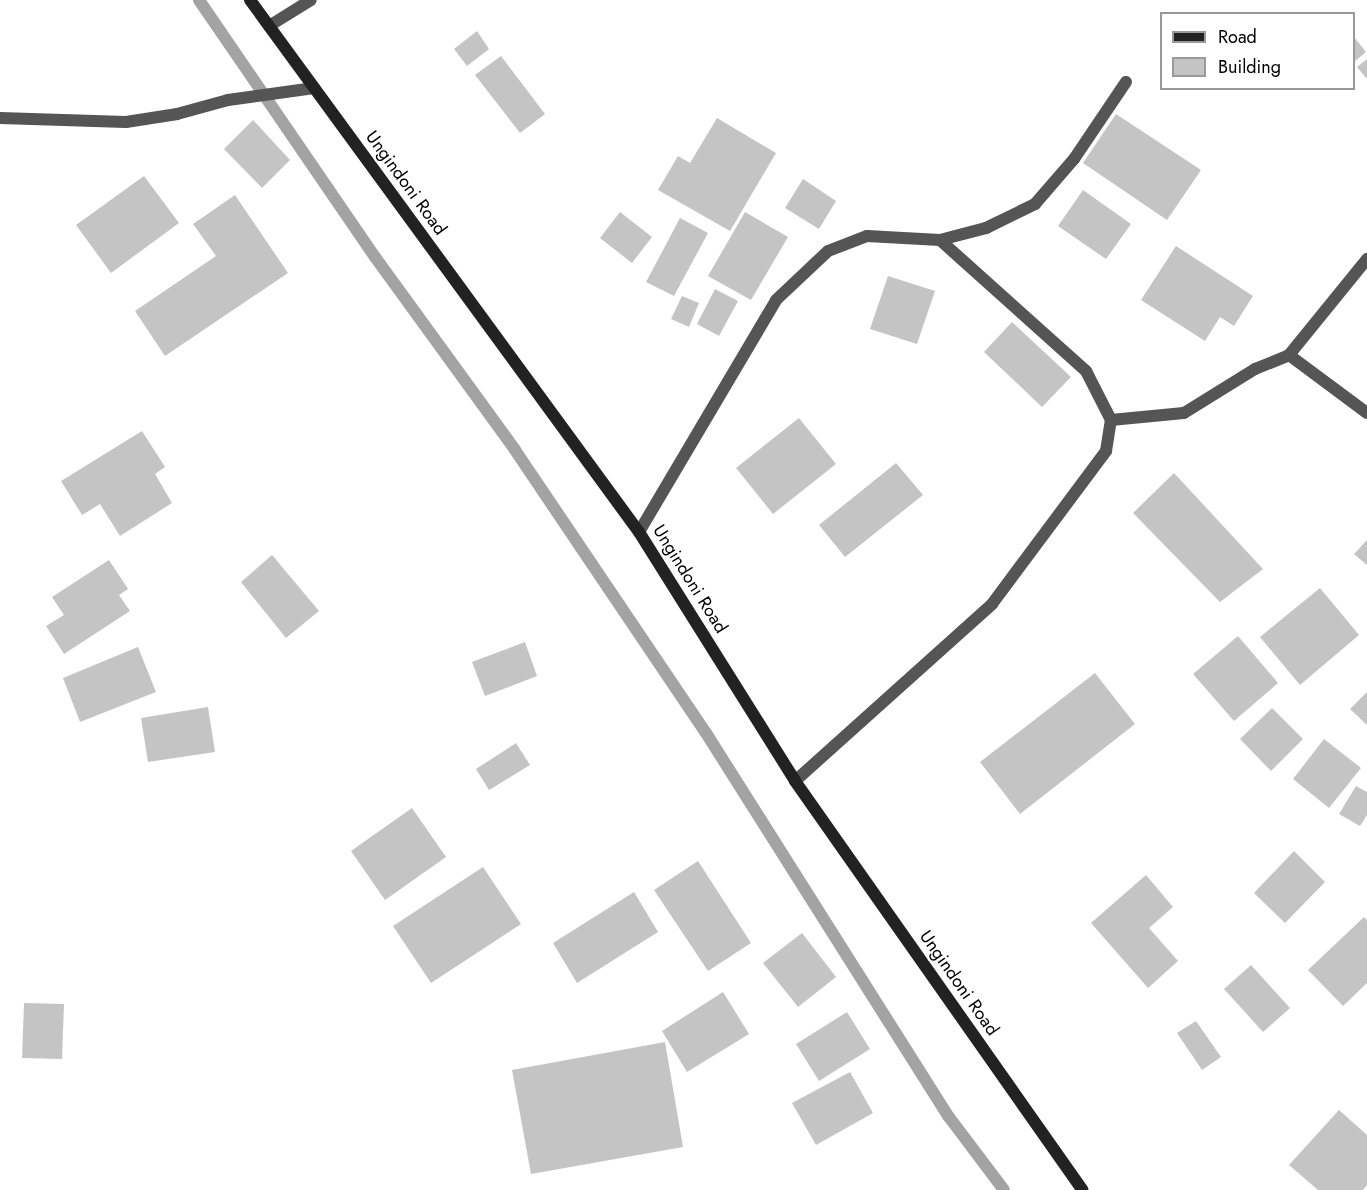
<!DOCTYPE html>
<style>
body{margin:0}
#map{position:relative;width:1367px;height:1190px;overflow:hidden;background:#fff;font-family:Jost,sans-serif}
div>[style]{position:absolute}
.stream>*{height:12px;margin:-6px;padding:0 6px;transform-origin:6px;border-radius:6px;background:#a3a3a3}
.building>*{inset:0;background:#c4c4c4}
.minor>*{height:12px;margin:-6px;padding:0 6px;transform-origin:6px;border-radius:6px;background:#555}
.secondary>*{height:12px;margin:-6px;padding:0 6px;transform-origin:6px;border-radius:6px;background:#222}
span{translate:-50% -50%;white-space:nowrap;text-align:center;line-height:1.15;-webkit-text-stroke:4.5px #fff;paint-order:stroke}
.street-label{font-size:18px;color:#000}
.legend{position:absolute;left:1160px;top:12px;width:195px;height:78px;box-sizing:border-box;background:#fff;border:2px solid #999;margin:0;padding:8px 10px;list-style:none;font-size:18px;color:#000}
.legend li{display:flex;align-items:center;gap:12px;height:30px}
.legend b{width:30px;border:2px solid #999}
</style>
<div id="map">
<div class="stream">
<i style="left:199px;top:0;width:311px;rotate:55.6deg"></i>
<i style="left:375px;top:257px;width:238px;rotate:54deg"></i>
<i style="left:515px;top:450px;width:341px;rotate:56deg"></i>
<i style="left:706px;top:733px;width:454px;rotate:57.7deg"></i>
<i style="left:949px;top:1117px;width:91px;rotate:53deg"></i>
</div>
<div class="building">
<i style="clip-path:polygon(477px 31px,489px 49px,467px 66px,454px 49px)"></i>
<i style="clip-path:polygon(1354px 37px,1366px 52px,1354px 62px)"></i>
<i style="clip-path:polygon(501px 56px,545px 114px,520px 133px,475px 75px)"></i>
<i style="clip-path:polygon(1367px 59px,1367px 79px,1357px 67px)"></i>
<i style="clip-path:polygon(1116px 114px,1201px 170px,1167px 220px,1083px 163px)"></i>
<i style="clip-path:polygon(717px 118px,776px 153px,730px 231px,658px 190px,678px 156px,690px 163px)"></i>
<i style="clip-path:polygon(253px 120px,290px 160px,262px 188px,224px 149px)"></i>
<i style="clip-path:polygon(144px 176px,179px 223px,111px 273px,76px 225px)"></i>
<i style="clip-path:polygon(803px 179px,836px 201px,819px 229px,785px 208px)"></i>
<i style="clip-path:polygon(1083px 190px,1131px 224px,1106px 259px,1058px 226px)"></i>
<i style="clip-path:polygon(235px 195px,288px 273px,165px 356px,135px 311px,216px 256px,193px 224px)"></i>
<i style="clip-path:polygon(620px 212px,652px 237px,632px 263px,600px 238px)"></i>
<i style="clip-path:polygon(745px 212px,788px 237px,751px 300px,708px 276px)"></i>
<i style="clip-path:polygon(680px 218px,708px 233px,674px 296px,646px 282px)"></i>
<i style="clip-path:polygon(1176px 246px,1253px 296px,1234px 326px,1220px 317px,1205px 341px,1141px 300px)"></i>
<i style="clip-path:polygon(888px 276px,935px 291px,917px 344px,870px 329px)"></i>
<i style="clip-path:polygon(715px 289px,738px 301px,719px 336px,697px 324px)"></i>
<i style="clip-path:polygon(682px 296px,699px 303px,689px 327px,671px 319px)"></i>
<i style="clip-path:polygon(1012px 322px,1071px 377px,1042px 407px,984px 352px)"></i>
<i style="clip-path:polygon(799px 418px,836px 464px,773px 514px,736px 468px)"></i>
<i style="clip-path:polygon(142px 431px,165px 467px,155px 474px,172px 503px,120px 536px,100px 504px,82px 515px,61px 481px)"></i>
<i style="clip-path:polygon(896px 463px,923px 495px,845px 557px,819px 525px)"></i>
<i style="clip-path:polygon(1174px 473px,1263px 569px,1220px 602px,1133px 513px)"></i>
<i style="clip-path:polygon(1367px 540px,1367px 565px,1354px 554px)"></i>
<i style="clip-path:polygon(272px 555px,319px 611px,286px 638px,241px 582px)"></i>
<i style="clip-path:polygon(109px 560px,128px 589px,119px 595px,130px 611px,64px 654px,46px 626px,64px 615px,52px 597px)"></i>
<i style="clip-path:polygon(1320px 588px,1359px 635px,1300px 685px,1260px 637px)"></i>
<i style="clip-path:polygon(1238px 636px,1278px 683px,1234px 721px,1193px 674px)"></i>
<i style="clip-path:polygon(525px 642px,537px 676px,485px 696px,472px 662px)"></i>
<i style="clip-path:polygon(138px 647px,156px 692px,80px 722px,63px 678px)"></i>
<i style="clip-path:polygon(1095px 673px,1135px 724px,1020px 814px,980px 762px)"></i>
<i style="clip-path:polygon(1367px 692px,1367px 725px,1350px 709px)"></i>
<i style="clip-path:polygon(208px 707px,215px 752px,148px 762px,141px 718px)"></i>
<i style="clip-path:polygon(1272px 708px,1303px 739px,1271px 771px,1240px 739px)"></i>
<i style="clip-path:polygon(1324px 739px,1361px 768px,1329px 808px,1293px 779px)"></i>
<i style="clip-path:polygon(516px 743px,530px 765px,489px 790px,476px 769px)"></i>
<i style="clip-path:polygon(1356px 786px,1367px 792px,1367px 815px,1360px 826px,1339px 814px)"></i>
<i style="clip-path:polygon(412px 808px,446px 857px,385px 900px,351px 851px)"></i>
<i style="clip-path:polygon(1294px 851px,1325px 882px,1285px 923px,1254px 893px)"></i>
<i style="clip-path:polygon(698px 861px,751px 943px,708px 971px,654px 890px)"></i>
<i style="clip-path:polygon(483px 867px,521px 924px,431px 983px,393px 926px)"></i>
<i style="clip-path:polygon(1146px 875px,1173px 907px,1149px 928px,1178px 961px,1148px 988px,1091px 923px)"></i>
<i style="clip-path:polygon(634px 892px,658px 932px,577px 983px,553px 943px)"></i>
<i style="clip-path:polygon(1364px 917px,1367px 920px,1367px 983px,1343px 1006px,1308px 970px)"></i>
<i style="clip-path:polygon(802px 933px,836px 977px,798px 1007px,763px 963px)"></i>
<i style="clip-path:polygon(1251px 965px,1290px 1008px,1263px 1032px,1224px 989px)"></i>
<i style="clip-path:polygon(723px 992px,749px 1034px,687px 1072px,662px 1031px)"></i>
<i style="clip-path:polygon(24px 1003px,64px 1004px,62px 1059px,22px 1058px)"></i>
<i style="clip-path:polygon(847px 1012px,870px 1049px,819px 1081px,796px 1044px)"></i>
<i style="clip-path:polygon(1196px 1021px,1221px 1057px,1202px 1070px,1177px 1033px)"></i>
<i style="clip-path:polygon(665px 1042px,683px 1147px,531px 1174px,512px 1070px)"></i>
<i style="clip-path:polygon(850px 1072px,873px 1113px,816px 1145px,792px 1103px)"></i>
<i style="clip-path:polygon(1339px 1110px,1367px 1135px,1367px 1185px,1363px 1190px,1318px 1190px,1289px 1165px)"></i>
</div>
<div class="minor">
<i style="left:269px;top:26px;width:49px;rotate:-31.8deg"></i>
<i style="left:0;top:118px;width:126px;rotate:1.8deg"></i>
<i style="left:126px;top:122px;width:52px;rotate:-8.9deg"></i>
<i style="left:177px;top:114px;width:53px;rotate:-15.4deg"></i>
<i style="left:228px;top:100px;width:87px;rotate:-7.9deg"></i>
<i style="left:1289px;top:355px;width:124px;rotate:-50.9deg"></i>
<i style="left:1111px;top:420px;width:73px;rotate:-5.5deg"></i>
<i style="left:1184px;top:413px;width:84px;rotate:-31.8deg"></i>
<i style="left:1255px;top:369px;width:37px;rotate:-22deg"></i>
<i style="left:1289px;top:355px;width:97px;rotate:36.6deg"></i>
<i style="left:639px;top:532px;width:269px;rotate:-59.4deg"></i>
<i style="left:776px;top:300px;width:71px;rotate:-43.3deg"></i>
<i style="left:828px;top:251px;width:42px;rotate:-21deg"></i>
<i style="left:867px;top:236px;width:73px;rotate:3.1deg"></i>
<i style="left:940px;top:240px;width:48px;rotate:-14.6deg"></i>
<i style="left:986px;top:228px;width:55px;rotate:-26.1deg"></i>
<i style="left:1035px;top:204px;width:60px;rotate:-49.1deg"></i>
<i style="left:1074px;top:159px;width:93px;rotate:-56deg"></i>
<i style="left:795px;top:781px;width:265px;rotate:-41.9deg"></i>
<i style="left:992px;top:604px;width:191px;rotate:-53.3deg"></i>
<i style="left:1106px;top:451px;width:31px;rotate:-81deg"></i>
<i style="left:1111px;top:420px;width:55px;rotate:-117deg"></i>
<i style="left:1086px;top:371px;width:196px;rotate:-138.1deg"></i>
</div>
<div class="secondary">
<i style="left:250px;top:0;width:659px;rotate:53.83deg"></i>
<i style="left:639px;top:532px;width:294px;rotate:57.9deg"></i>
<i style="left:795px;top:781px;width:500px;rotate:54.9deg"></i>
</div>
<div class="street-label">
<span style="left:406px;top:183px;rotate:54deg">Ungindoni Road</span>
<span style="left:690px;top:579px;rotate:58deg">Ungindoni Road</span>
<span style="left:959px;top:983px;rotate:55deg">Ungindoni Road</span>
</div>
<ul class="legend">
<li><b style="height:8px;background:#222"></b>Road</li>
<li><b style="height:16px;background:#c4c4c4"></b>Building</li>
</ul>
</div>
